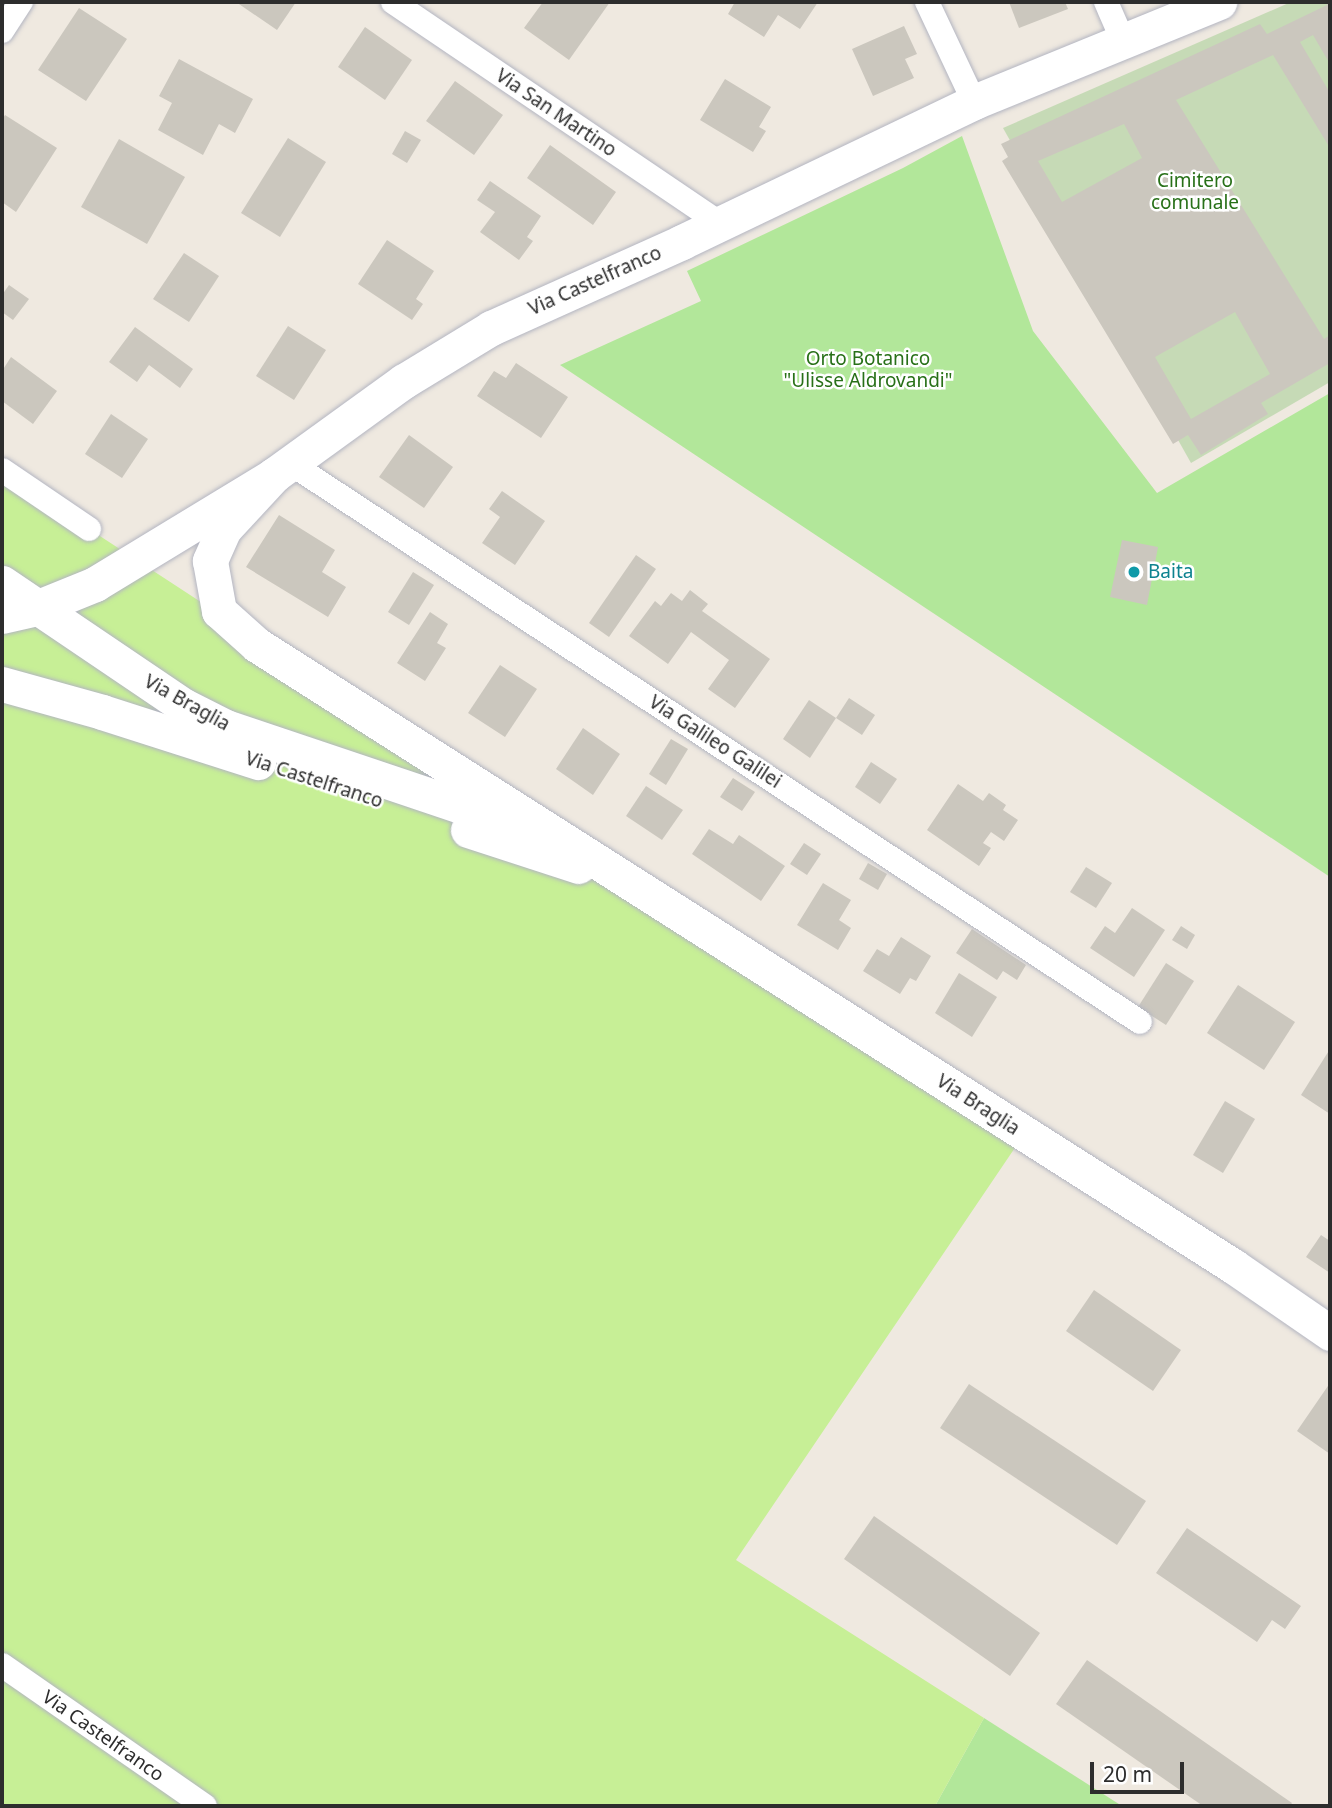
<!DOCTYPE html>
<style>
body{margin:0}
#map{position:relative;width:1332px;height:1808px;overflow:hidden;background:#efe9e0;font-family:"Noto Sans",sans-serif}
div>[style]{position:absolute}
.green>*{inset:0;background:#b2e79a}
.cemetery>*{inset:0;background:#c6dab6}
.pitch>*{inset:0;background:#c7ef96}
.building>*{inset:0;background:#cbc7be}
.roads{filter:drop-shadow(0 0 2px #b3b5c1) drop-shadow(0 0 2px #b3b5c1)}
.street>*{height:24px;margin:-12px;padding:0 12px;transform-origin:12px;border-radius:12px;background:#fff}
.secondary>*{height:35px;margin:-17.5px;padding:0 17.5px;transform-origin:17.5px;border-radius:17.5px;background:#fff}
.dots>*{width:19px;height:19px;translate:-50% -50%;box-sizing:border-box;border:4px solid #fff;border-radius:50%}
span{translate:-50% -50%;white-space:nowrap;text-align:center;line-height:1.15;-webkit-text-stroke:5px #fff;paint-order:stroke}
.street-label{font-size:19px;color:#2d2d2d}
.park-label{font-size:19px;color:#287018}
.culture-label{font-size:19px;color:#0d838f}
.left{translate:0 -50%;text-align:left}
.frame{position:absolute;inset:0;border:4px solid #2d2d2d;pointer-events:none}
.scale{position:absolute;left:1090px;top:1762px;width:94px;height:32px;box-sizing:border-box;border:4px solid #2d2d2d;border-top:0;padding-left:9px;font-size:21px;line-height:24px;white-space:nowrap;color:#2d2d2d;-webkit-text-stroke:5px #fff;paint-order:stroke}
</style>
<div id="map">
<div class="green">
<i style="clip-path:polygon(962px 136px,1033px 331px,1157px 493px,1330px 393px,1330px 877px,560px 365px,701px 301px,687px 271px,903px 168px)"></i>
<i style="clip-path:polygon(984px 1718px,1122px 1806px,935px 1806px)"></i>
</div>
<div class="cemetery">
<i style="clip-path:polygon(1291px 2px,1330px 2px,1330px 382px,1191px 463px,1003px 128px)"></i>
</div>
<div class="pitch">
<i style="clip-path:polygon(2px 472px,236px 625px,1029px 1127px,736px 1560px,984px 1718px,935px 1806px,2px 1806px)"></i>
</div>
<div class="building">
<i style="clip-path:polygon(236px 2px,296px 2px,277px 30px)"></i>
<i style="clip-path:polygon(543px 2px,610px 2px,569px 60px,524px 28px)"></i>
<i style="clip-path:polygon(735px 2px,818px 2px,800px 29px,778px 15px,764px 37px,728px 14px)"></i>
<i style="clip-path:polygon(1009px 2px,1065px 2px,1068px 9px,1019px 28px)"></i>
<i style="clip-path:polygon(evenodd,1327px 2px,1330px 2px,1330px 64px,1313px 35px,1300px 42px,1330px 93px,1330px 148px,1273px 55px,1176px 100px,1324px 339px,1330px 335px,1330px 363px,1261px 403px,1268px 414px,1201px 455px,1188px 435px,1173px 444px,1002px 161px,1008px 157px,1001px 144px,1260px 24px,1267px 34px,1327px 5px,1327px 2px,1124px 124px,1142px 158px,1062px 202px,1038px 161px,1124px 124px,1327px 2px,1235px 312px,1270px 374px,1191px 419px,1155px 357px,1235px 312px)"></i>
<i style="clip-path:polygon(79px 8px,127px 39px,86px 101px,38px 70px)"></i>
<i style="clip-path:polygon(904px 26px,917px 54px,905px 59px,914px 78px,873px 96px,852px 49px)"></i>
<i style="clip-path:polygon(365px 27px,412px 60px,385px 100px,338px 67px)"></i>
<i style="clip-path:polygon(179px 59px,253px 99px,235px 133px,219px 124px,203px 155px,158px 130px,172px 103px,159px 96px)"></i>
<i style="clip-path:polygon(725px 79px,771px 107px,759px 127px,766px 131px,753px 152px,700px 120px)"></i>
<i style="clip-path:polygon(455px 81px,503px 115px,474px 155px,426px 121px)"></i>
<i style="clip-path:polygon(5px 115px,57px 148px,16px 212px,2px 202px,2px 120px)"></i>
<i style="clip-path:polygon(405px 131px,421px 140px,407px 163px,392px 154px)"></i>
<i style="clip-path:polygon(288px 138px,326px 162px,280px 237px,241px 213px)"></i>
<i style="clip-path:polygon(119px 139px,185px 177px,147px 244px,81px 207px)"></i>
<i style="clip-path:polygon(550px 145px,616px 192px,593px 225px,527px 178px)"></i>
<i style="clip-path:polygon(490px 181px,541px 216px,527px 237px,533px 241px,519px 260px,480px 232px,495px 212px,477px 200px)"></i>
<i style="clip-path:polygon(387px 240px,434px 271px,416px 299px,423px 304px,412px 320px,358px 284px)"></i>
<i style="clip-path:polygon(184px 253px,219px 276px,189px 322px,153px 299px)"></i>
<i style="clip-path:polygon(9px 285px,29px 299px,13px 320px,2px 312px,2px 295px)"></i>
<i style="clip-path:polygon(288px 326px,326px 350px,294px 400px,256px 376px)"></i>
<i style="clip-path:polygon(135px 327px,193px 369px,180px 388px,149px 365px,137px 382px,109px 362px)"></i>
<i style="clip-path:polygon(11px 357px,57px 391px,33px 424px,2px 401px,2px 371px)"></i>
<i style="clip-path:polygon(516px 363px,568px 397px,541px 438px,477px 396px,494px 371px,506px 378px)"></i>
<i style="clip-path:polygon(111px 414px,148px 439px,122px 478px,85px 454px)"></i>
<i style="clip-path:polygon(409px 435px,453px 467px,424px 508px,379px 477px)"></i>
<i style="clip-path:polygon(502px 491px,545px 521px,515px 565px,482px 543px,500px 517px,489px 509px)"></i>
<i style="clip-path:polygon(279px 515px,335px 550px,322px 572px,346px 587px,328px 617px,246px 567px)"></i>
<i style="clip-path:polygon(1122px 540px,1158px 547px,1147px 605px,1110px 597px)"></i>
<i style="clip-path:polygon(636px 555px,656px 569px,609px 637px,589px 623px)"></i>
<i style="clip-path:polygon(413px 572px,434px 585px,409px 625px,388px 612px)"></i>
<i style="clip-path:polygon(690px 590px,708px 604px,702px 611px,770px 659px,735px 708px,708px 689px,729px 660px,691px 632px,668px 664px,629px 636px,655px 601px,661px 606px,671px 593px,682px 601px)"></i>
<i style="clip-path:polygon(430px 612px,448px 624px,437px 643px,446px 648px,425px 681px,397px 663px)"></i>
<i style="clip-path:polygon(500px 665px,537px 689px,505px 737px,468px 713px)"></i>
<i style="clip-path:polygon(849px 698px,875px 715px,862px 735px,836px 718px)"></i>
<i style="clip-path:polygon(809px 700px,836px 718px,810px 758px,783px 739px)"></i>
<i style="clip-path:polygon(583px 728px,620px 754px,593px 795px,556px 769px)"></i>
<i style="clip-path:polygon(671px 739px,688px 749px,666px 785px,649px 774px)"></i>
<i style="clip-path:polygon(871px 762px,897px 779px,880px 804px,855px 787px)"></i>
<i style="clip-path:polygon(733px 778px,755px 792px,742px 811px,720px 797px)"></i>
<i style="clip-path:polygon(958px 784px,983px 801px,989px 793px,1006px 805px,1003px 810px,1018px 820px,1004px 841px,991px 832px,983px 843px,991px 848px,979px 866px,927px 830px)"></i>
<i style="clip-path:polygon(646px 786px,683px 810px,662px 840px,626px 816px)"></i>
<i style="clip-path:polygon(709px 829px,733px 844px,739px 835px,785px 866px,761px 901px,692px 854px)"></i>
<i style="clip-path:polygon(804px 843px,821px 854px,807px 875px,790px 864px)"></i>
<i style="clip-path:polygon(868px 863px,887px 874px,878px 890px,859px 879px)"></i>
<i style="clip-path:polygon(1086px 867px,1112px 883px,1096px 908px,1070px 892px)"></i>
<i style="clip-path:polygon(823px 883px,851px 900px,839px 920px,851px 928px,838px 950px,797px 925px)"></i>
<i style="clip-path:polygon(1132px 908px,1165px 930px,1134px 977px,1090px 948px,1105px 926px,1115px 933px)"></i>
<i style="clip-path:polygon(1181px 926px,1195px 935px,1187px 949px,1172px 940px)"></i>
<i style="clip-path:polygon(972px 929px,1026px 965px,1017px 980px,1003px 971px,997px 980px,956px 953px)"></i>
<i style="clip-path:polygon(901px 937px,931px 956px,916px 981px,910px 978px,900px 994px,863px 971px,877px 949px,889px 956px)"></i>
<i style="clip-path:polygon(1166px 963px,1194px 981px,1166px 1025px,1138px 1007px)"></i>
<i style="clip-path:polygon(959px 973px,997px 997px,972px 1037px,935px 1013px)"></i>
<i style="clip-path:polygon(1238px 985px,1295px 1022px,1264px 1070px,1207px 1033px)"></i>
<i style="clip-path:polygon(1330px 1049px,1330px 1114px,1301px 1095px)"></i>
<i style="clip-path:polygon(1225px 1101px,1255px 1119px,1223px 1173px,1193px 1155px)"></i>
<i style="clip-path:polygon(1321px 1235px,1330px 1241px,1330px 1273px,1306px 1257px)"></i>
<i style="clip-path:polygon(1094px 1290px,1181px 1350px,1153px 1391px,1066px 1331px)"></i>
<i style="clip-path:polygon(1330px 1383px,1330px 1454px,1297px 1431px)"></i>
<i style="clip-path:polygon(969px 1384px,1146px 1501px,1117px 1545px,940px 1428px)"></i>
<i style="clip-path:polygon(874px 1516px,1040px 1633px,1010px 1676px,844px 1559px)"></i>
<i style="clip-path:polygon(1187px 1528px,1301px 1606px,1285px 1629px,1272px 1620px,1257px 1642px,1156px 1573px)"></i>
<i style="clip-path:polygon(1087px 1660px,1292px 1803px,1290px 1806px,1203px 1806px,1056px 1704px)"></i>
</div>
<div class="roads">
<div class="street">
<i style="left:393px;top:2px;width:395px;rotate:34.1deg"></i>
<i style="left:927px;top:2px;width:110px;rotate:64.8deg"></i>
<i style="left:1106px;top:2px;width:43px;rotate:66.4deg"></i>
<i style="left:2px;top:31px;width:35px;rotate:-57deg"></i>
<i style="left:290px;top:463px;width:1017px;rotate:33.33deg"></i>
<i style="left:2px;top:470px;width:105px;rotate:34.1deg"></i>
<i style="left:2px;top:1665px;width:247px;rotate:34.8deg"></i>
</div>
<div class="secondary">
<i style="left:274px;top:475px;width:74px;rotate:132.8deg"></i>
<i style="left:224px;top:529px;width:35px;rotate:114deg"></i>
<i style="left:210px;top:561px;width:51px;rotate:79.8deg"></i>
<i style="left:219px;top:611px;width:51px;rotate:41.8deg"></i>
<i style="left:257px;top:645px;width:1157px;rotate:32.47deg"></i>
<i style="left:1233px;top:1266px;width:118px;rotate:34.6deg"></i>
<i style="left:2px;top:583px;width:220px;rotate:34.1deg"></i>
<i style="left:184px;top:706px;width:47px;rotate:26.6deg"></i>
<i style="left:226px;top:727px;width:295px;rotate:18.6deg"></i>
<i style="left:2px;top:616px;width:35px;rotate:-13deg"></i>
<i style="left:36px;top:608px;width:64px;rotate:-22.1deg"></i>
<i style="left:95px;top:584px;width:210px;rotate:-31.3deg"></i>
<i style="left:274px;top:475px;width:160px;rotate:-35.9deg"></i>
<i style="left:404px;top:381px;width:102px;rotate:-31.3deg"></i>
<i style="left:491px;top:328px;width:209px;rotate:-24.2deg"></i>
<i style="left:682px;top:242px;width:324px;rotate:-25.6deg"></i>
<i style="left:974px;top:102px;width:265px;rotate:-22.2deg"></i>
<i style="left:2px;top:684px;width:104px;rotate:15.6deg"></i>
<i style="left:102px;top:712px;width:164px;rotate:17.8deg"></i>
<i style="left:468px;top:830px;width:116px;rotate:18.1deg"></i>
</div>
</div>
<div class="dots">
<i style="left:1134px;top:572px;background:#0f9aa8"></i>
</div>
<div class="street-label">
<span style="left:556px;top:113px;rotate:34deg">Via San Martino</span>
<span style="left:595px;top:281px;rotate:-24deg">Via Castelfranco</span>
<span style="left:187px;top:703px;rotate:29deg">Via Braglia</span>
<span style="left:715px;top:742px;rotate:33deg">Via Galileo Galilei</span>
<span style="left:314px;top:780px;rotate:18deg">Via Castelfranco</span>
<span style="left:978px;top:1105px;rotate:33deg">Via Braglia</span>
<span style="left:103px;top:1736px;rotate:35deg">Via Castelfranco</span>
</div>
<div class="park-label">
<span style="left:1195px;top:192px">Cimitero<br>comunale</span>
<span style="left:868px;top:370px">Orto Botanico<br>"Ulisse Aldrovandi"</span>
</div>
<div class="culture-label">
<span class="left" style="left:1148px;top:572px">Baita</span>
</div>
<div class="frame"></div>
<div class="scale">20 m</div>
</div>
